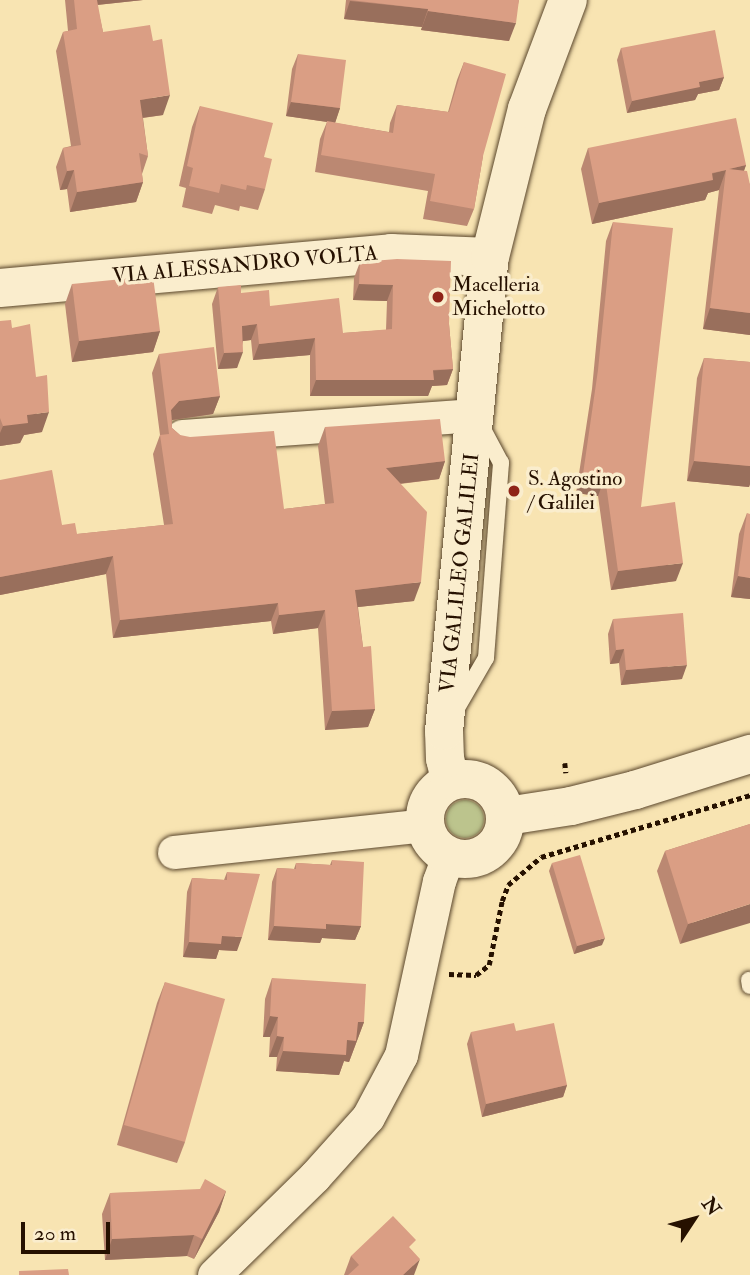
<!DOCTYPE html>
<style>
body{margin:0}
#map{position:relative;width:750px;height:1275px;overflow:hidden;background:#f8e4b2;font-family:"IM FELL Double Pica",serif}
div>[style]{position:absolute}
.green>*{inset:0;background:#bcc48d}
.round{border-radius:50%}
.path>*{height:4.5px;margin-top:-2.25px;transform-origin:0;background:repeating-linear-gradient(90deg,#261100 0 5px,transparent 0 8.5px)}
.roads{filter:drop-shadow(0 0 2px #5a462c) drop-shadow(0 0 2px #5a462c)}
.service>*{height:16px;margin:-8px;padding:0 8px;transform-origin:8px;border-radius:8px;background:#faedcd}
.minor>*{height:33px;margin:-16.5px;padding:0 16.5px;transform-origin:16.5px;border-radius:16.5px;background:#faedcd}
.tertiary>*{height:38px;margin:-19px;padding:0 19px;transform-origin:19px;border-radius:19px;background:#faedcd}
.tertiary>.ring{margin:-19px;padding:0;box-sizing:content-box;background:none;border:38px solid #faedcd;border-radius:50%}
.wall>*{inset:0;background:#bb8872}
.shaded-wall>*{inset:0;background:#996f5c}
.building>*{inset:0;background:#da9e84}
.dots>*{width:19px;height:19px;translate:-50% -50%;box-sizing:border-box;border:4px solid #faedcd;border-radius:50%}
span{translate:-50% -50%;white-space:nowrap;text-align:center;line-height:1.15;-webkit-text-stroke:7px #faedcd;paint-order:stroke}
.street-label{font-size:21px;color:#261100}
.poi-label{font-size:21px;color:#261100}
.left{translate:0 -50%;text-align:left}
.north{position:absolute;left:659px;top:1184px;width:70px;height:70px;-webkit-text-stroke:5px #faedcd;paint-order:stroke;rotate:54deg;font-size:19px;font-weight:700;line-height:28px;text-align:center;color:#261100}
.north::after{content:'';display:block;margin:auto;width:24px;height:32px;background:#261100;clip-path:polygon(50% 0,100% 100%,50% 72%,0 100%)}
.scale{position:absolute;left:21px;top:1222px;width:89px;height:32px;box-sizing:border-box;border:4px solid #261100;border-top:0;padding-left:9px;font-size:21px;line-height:24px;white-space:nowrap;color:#261100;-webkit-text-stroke:5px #faedcd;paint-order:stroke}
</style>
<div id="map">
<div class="green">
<i class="round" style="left:446px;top:800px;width:38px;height:38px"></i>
</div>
<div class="path">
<i style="left:565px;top:763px;width:10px;rotate:84deg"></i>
<i style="left:449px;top:974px;width:27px;rotate:2deg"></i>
<i style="left:476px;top:975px;width:16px;rotate:-38deg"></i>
<i style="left:489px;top:965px;width:65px;rotate:-78.5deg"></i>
<i style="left:502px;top:901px;width:17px;rotate:-69deg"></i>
<i style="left:508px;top:885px;width:43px;rotate:-40.3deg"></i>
<i style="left:541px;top:857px;width:218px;rotate:-16.5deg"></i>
</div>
<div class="roads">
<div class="service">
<i style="left:457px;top:708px;width:58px;rotate:-59.9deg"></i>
<i style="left:486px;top:658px;width:196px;rotate:-85.6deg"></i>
<i style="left:501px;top:463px;width:40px;rotate:-118deg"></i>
<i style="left:749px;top:980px;width:6px;rotate:81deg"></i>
</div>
<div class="minor">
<i style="left:182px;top:436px;width:294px;rotate:-4.1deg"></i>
<i style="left:174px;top:852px;width:252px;rotate:-6.1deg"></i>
<i style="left:214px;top:1275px;width:141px;rotate:-44.4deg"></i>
<i style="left:315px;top:1176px;width:79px;rotate:-48.1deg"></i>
<i style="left:368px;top:1117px;width:70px;rotate:-62deg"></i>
<i style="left:401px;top:1055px;width:178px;rotate:-77.7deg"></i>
<i style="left:439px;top:881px;width:27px;rotate:-70deg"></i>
</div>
<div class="tertiary">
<i style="left:0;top:288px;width:393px;rotate:-5.1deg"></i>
<i style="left:391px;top:253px;width:99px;rotate:2.3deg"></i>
<i class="ring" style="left:425px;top:779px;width:42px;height:42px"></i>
<i style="left:450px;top:780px;width:22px;rotate:-103deg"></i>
<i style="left:445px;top:759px;width:28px;rotate:-92deg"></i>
<i style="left:444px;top:731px;width:476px;rotate:-84.5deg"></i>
<i style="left:490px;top:257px;width:153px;rotate:-76deg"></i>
<i style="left:527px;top:109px;width:116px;rotate:-69.4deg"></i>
<i style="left:507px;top:816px;width:65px;rotate:-8.9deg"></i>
<i style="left:571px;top:806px;width:66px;rotate:-14deg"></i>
<i style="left:635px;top:790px;width:121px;rotate:-17.4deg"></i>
</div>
</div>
<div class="wall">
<i style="clip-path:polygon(65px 0,143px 0,97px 5px,103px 32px,163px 115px,143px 118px,148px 156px,142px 174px,143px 182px,136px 202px,70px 212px,67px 189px,60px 190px,56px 167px,63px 148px,71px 146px,56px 51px,63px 32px,68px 31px)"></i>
<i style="clip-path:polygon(346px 0,519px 0,509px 41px,421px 30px,422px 27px,344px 19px)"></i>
<i style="clip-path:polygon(621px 48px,724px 77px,719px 90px,698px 94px,695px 100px,627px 113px,617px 60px)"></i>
<i style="clip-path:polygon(298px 54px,340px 108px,335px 123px,389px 132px,390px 123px,397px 105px,448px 112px,457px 80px,464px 62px,483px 156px,474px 209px,467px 226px,423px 219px,428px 191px,315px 172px,320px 139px,327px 122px,286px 116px,292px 69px)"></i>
<i style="clip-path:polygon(200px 106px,265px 189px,258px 210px,240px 206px,239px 211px,215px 205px,212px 214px,182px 207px,186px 188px,179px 186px,192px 127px)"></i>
<i style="clip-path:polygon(588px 148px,746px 165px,744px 171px,750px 185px,750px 335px,703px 329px,719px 190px,708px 193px,705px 200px,592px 224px,581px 169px)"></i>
<i style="clip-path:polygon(613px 222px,641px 507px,676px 581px,611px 590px,598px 496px,576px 493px,592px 389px,606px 241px)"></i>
<i style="clip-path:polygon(360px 262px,449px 324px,453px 369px,447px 385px,432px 386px,428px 396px,310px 396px,310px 355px,253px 360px,251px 340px,243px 341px,237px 368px,218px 369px,212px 304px,218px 287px,241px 293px,270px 306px,343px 333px,386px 330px,387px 301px,353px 300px,354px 278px)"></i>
<i style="clip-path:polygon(72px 284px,160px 331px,153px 352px,72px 362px,65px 304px)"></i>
<i style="clip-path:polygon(0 321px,12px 328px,42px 432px,24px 435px,20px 443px,0 446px)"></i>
<i style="clip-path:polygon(159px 354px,220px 396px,213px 414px,172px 420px,172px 428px,180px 435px,284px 509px,325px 504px,318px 446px,325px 427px,445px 461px,439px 479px,400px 484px,414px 601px,358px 607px,363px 647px,375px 709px,368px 727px,325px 730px,318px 628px,273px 634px,271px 621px,113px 638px,106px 574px,0 595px,0 480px,62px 525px,77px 534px,164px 525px,153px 454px,160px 435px,152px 373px)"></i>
<i style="clip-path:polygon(704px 358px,750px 362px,750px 484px,749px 487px,687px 481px,697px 378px)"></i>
<i style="clip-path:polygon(747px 513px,750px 599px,731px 597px,739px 534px)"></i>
<i style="clip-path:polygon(613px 619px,682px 679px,621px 685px,619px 663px,610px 664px,608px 634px)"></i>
<i style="clip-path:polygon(750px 824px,680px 944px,657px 871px,665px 851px)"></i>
<i style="clip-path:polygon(332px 860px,361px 926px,355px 940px,322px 938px,320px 943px,268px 940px,272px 882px,277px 868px,294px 869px,296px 863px,330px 865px)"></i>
<i style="clip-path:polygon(552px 863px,602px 945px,574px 954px,549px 871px)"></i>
<i style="clip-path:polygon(227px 872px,237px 951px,219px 950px,216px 959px,183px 957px,187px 892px,192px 878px,224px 880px)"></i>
<i style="clip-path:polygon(272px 978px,364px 1022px,349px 1062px,344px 1061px,339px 1075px,276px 1071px,277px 1057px,269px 1057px,270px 1037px,263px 1037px,265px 999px)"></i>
<i style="clip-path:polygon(165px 982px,185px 1142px,177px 1163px,117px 1145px,157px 1003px)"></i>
<i style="clip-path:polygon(471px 1032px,567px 1085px,563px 1097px,482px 1117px,467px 1044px)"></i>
<i style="clip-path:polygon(226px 1191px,219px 1212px,194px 1259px,187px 1256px,105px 1260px,102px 1214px,110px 1193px)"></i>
<i style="clip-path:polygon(412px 1250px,414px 1275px,344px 1275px,351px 1256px)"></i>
</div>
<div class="shaded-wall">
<i style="clip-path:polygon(89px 0,143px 0,87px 6px)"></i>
<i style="clip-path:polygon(350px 1px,428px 9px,422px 27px,344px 19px)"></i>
<i style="clip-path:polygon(428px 11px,516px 23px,509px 41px,421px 30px)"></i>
<i style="clip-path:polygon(724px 77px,719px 90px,698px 94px,695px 100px,627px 113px,632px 101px,699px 82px)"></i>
<i style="clip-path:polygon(170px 95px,163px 115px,133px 119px,140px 100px)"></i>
<i style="clip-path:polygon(291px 102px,340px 108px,335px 123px,286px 116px)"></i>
<i style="clip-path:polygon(746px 165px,738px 186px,729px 169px)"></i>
<i style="clip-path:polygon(74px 170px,67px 189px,60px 190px,67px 171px)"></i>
<i style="clip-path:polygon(726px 170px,719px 190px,708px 193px,705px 200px,592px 224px,599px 203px)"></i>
<i style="clip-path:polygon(143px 182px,136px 202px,70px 212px,77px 192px)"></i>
<i style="clip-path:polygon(359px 284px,393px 285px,387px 301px,353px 300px)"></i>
<i style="clip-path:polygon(710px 308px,750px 313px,750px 335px,703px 329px)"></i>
<i style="clip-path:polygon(257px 324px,251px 340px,236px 342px,242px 326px)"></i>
<i style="clip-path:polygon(160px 331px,153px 352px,72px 362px,79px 341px)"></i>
<i style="clip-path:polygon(315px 338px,310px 355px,253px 360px,259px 344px)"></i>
<i style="clip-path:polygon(243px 352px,237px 368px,218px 369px,224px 353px)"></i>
<i style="clip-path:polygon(453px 369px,447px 385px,432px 386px,428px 396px,310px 396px,316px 380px)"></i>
<i style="clip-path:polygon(220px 396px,213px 414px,172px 420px,171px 410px,179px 401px)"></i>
<i style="clip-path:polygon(49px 412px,42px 432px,24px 435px,20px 443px,0 446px,0 433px,3px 426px,27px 415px)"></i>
<i style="clip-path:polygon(445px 461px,439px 479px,379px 486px,386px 468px)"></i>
<i style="clip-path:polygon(694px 461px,750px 466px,750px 484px,749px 487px,687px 481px)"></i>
<i style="clip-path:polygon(583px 474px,605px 477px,598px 496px,576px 493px)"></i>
<i style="clip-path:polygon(113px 556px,106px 574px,0 595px,0 577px)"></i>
<i style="clip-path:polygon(683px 563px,676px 581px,611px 590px,618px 571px)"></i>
<i style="clip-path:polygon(738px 576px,750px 578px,750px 599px,731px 597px)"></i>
<i style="clip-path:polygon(421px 582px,414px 601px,349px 608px,355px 590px)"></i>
<i style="clip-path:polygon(278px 603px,271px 621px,113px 638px,120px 620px)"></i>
<i style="clip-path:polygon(325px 610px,318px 628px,273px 634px,279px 615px)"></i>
<i style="clip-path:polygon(624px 649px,619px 663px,610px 664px,616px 650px)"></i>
<i style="clip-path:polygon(687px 665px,682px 679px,621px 685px,626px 670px)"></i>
<i style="clip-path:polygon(375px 709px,368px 727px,325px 730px,332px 711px)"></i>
<i style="clip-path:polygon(750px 904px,750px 923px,680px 944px,688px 924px)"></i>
<i style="clip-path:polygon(326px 924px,361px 926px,355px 940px,322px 938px,320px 943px,268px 940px,274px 926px)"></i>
<i style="clip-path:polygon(222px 936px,242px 937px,237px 951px,219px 950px,216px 959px,183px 957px,189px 942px)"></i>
<i style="clip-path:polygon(605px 938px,602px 945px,574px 954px,577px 946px)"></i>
<i style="clip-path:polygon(270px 1016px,278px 1017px,270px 1037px,263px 1037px)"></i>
<i style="clip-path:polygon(358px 1022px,364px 1022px,349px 1062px,344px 1061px,339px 1075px,276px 1071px,283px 1051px,347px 1040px)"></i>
<i style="clip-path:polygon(277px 1036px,284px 1037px,277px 1057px,269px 1057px)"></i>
<i style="clip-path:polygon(567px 1085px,563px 1097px,482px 1117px,486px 1104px)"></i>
<i style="clip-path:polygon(226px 1191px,219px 1212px,194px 1259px,202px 1239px)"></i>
<i style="clip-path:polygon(194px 1235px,187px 1256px,105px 1260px,112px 1239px)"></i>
<i style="clip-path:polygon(420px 1259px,414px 1275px,403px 1275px)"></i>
</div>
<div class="building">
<i style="clip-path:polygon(74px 0,97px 0,103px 32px,150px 25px,153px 41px,162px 39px,170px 95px,140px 100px,148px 156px,139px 153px,143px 182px,77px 192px,74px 170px,67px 171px,63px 148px,81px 145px,63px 32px,77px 29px)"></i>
<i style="clip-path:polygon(350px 0,519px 0,516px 23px,428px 11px,428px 9px)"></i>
<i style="clip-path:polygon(715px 30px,724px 77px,699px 82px,700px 87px,632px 101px,621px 48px)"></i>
<i style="clip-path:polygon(298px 54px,346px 60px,340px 108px,291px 102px)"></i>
<i style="clip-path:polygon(464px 62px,506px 74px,483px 156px,474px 209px,430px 201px,435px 174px,321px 155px,327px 121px,393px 133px,397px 105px,449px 112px)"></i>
<i style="clip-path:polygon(200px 106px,273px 123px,264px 157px,272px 159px,265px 189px,247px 185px,246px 190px,221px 184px,219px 193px,189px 186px,193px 168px,187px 166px)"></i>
<i style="clip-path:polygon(736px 118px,746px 165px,729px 169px,747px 171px,750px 185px,750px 313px,710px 308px,726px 170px,712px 173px,713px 180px,599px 203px,588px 148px)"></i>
<i style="clip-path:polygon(613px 222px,673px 228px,641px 507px,675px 502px,683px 563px,618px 571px,605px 477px,583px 474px,598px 370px)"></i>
<i style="clip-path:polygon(397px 259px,451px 261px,449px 324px,453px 369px,433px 370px,434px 380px,316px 380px,315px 338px,259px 344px,257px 324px,242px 326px,243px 352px,224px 353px,218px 287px,241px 285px,241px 293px,269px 290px,270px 306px,339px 298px,343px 333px,392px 329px,393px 285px,359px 284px,360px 262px)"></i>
<i style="clip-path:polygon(153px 276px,160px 331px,79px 341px,72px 284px)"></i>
<i style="clip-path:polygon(11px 320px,12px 328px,30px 324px,36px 377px,47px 375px,49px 412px,27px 415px,28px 423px,3px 426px,0 418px,0 321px)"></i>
<i style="clip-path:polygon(214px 347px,220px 396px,179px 401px,171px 410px,172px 428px,180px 435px,190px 437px,274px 431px,284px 509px,334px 503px,325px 427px,440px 419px,445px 461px,386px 468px,427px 512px,421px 582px,355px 590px,363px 647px,371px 646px,375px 709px,332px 711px,325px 610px,279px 615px,278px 603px,120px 620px,113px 556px,0 577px,0 480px,52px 470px,62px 525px,75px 523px,77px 534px,173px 524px,160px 435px,169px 434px,159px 354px)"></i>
<i style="clip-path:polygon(704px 358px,750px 362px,750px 466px,694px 461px)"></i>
<i style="clip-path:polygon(747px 513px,750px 514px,750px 578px,738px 576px)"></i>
<i style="clip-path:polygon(683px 613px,687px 665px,626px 670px,624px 649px,616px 650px,613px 619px)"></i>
<i style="clip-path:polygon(750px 824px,750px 904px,688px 924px,665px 851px)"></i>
<i style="clip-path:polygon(580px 855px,605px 938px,577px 946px,552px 863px)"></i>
<i style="clip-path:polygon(332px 860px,364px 862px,361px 926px,326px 924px,326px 929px,274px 926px,277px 868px,296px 869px,296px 863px,332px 865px)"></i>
<i style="clip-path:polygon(227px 872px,260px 874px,242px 937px,222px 936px,221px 944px,189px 942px,192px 878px,227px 880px)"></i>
<i style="clip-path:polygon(272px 978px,366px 984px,364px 1022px,358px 1022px,356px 1041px,347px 1040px,346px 1055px,283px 1051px,284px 1037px,277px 1036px,278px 1017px,270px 1016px)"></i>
<i style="clip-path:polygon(165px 982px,225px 999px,185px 1142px,124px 1125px)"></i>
<i style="clip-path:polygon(514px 1023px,516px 1031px,554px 1023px,567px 1085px,486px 1104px,471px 1032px)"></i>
<i style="clip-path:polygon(205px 1179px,226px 1191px,202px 1239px,194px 1235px,112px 1239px,110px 1193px,200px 1189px)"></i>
<i style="clip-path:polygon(393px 1216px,416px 1240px,409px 1247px,420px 1259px,403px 1275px,348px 1275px,359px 1265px,351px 1256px)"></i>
<i style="clip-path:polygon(68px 1269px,69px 1275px,19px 1275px,19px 1271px)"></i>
</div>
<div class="dots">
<i style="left:438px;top:297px;background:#8f2418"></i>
<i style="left:514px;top:491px;background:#8f2418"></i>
</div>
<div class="street-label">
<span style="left:245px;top:265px;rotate:-5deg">VIA ALESSANDRO VOLTA</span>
<span style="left:460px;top:573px;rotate:-84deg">VIA GALILEO GALILEI</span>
</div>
<div class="poi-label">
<span class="left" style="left:452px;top:297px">Macelleria<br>Michelotto</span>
<span class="left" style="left:528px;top:491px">S. Agostino<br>/ Galilei</span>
</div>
<div class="north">N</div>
<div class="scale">20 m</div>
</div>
